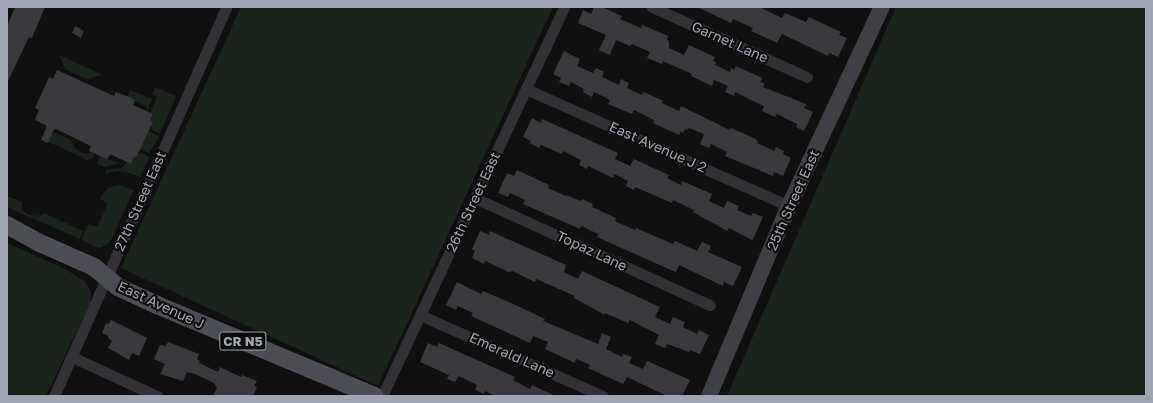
<!DOCTYPE html>
<style>
body{margin:0}
#map{position:relative;width:1153px;height:403px;overflow:hidden;background:#101011;font-family:"Golos Text",sans-serif}
div>[style]{position:absolute}
.green>*{inset:0;background:#1c241e}
.building>*{inset:0;background:#3a3a3e}
.street>*{height:11px;margin:-5.5px;padding:0 5.5px;transform-origin:5.5px;border-radius:5.5px;background:#313136}
.secondary>*{height:16px;margin:-8px;padding:0 8px;transform-origin:8px;border-radius:8px;background:#3f4046}
.primary>*{height:18px;margin:-9px;padding:0 9px;transform-origin:9px;border-radius:9px;background:#4d4e55}
span{translate:-50% -50%;white-space:nowrap;text-align:center;line-height:1.15;-webkit-text-stroke:4px #0b0b0c;paint-order:stroke}
.shield-label span{padding:1px 3px;background:#0b0b0c;border:1px solid;border-radius:3px;-webkit-text-stroke-width:0}
.shield-label{font-size:13px;color:#a1a5b2;font-weight:700}
.street-label{font-size:14px;color:#a1a5b2}
.frame{position:absolute;inset:0;border:8px solid #a1a5b2;pointer-events:none}
</style>
<div id="map">
<div class="green">
<i style="clip-path:polygon(241px 7px,553px 7px,378px 386px,121px 268px)"></i>
<i style="clip-path:polygon(896px 7px,1146px 7px,1146px 396px,727px 396px)"></i>
<i style="clip-path:polygon(59px 55px,103px 75px,86px 79px,65px 69px)"></i>
<i style="clip-path:polygon(155px 87px,176px 96px,161px 132px,159px 133px,152px 130px,150px 121px,153px 114px,150px 113px,157px 97px,152px 94px)"></i>
<i style="clip-path:polygon(130px 90px,152px 99px,147px 111px,147px 107px,127px 97px)"></i>
<i style="clip-path:polygon(149px 131px,159px 137px,149px 153px,140px 149px)"></i>
<i style="clip-path:polygon(53px 132px,71px 140px,75px 148px,80px 152px,87px 154px,95px 153px,92px 159px,87px 160px,47px 141px)"></i>
<i style="clip-path:polygon(142px 153px,148px 156px,149px 158px,140px 177px,126px 172px,116px 171px,106px 174px,105px 170px,122px 168px,127px 162px,131px 164px,134px 157px,136px 158px,138px 154px)"></i>
<i style="clip-path:polygon(100px 156px,107px 159px,121px 163px,104px 167px,97px 164px)"></i>
<i style="clip-path:polygon(118px 185px,134px 190px,111px 240px,108px 244px,99px 248px,81px 240px,88px 224px,97px 227px,108px 203px,100px 199px,102px 195px,108px 188px)"></i>
<i style="clip-path:polygon(7px 196px,22px 202px,22px 210px,29px 215px,40px 216px,44px 213px,83px 231px,80px 239px,7px 207px)"></i>
<i style="clip-path:polygon(7px 243px,63px 268px,85px 281px,91px 292px,90px 303px,46px 396px,7px 396px)"></i>
</div>
<div class="building">
<i style="clip-path:polygon(15px 7px,45px 7px,32px 38px,29px 37px,7px 83px,7px 26px)"></i>
<i style="clip-path:polygon(594px 7px,602px 7px,622px 16px,620px 19px,641px 28px,642px 25px,668px 36px,667px 40px,669px 41px,669px 48px,684px 55px,689px 45px,715px 57px,713px 61px,716px 62px,715px 65px,730px 72px,731px 68px,734px 70px,736px 66px,762px 78px,760px 82px,765px 84px,763px 87px,806px 104px,804px 108px,813px 112px,804px 131px,796px 127px,797px 124px,777px 114px,775px 117px,762px 111px,764px 106px,751px 100px,735px 92px,734px 96px,725px 92px,728px 86px,714px 80px,712px 86px,691px 76px,692px 74px,663px 61px,662px 64px,647px 58px,650px 52px,632px 44px,630px 46px,616px 40px,610px 55px,599px 50px,606px 35px,578px 23px,583px 10px,591px 14px)"></i>
<i style="clip-path:polygon(697px 7px,762px 7px,763px 9px,782px 18px,785px 13px,806px 22px,809px 17px,841px 32px,839px 35px,847px 38px,838px 57px,829px 53px,828px 56px,782px 34px,777px 43px,751px 31px,753px 28px,733px 19px,731px 23px)"></i>
<i style="clip-path:polygon(75px 26px,84px 31px,81px 38px,72px 33px)"></i>
<i style="clip-path:polygon(564px 51px,580px 59px,577px 66px,593px 73px,596px 68px,604px 72px,602px 77px,619px 85px,621px 79px,629px 83px,627px 88px,642px 95px,643px 92px,655px 97px,663px 101px,662px 103px,679px 111px,681px 106px,730px 130px,731px 128px,754px 138px,758px 141px,757px 143px,774px 151px,776px 147px,784px 151px,783px 154px,791px 158px,783px 176px,774px 172px,773px 176px,725px 156px,727px 152px,711px 144px,709px 148px,700px 144px,704px 134px,689px 128px,687px 130px,685px 129px,683px 133px,681px 131px,679px 135px,653px 123px,654px 120px,634px 110px,632px 114px,608px 104px,610px 100px,594px 92px,592px 97px,583px 92px,584px 89px,571px 82px,569px 86px,559px 82px,561px 78px,553px 74px)"></i>
<i style="clip-path:polygon(57px 70px,114px 96px,116px 92px,127px 96px,135px 100px,133px 105px,153px 114px,150px 121px,153px 122px,136px 158px,134px 157px,131px 164px,110px 154px,107px 159px,89px 151px,91px 146px,56px 129px,54px 129px,48px 143px,41px 140px,47px 126px,35px 120px,39px 110px,35px 108px,49px 77px,53px 79px)"></i>
<i style="clip-path:polygon(532px 118px,541px 123px,542px 119px,618px 153px,615px 159px,630px 166px,634px 159px,669px 175px,667px 178px,681px 185px,682px 181px,712px 194px,709px 201px,724px 208px,727px 201px,739px 206px,737px 210px,751px 216px,753px 213px,763px 217px,754px 237px,752px 240px,729px 228px,727px 231px,693px 212px,694px 210px,673px 200px,672px 203px,635px 187px,634px 190px,626px 186px,628px 181px,614px 174px,613px 178px,588px 166px,587px 169px,579px 165px,581px 160px,563px 151px,562px 154px,541px 145px,539px 148px,530px 143px,531px 141px,523px 137px)"></i>
<i style="clip-path:polygon(517px 170px,549px 185px,548px 188px,566px 196px,566px 195px,581px 201px,582px 199px,593px 204px,592px 207px,616px 218px,615px 221px,635px 230px,636px 228px,673px 244px,675px 241px,697px 251px,702px 242px,711px 246px,708px 252px,742px 267px,733px 286px,724px 282px,723px 286px,679px 265px,676px 272px,671px 270px,597px 237px,598px 234px,581px 226px,580px 229px,523px 204px,525px 200px,510px 193px,508px 197px,498px 193px,507px 173px,514px 176px)"></i>
<i style="clip-path:polygon(480px 231px,489px 235px,490px 231px,566px 265px,564px 272px,578px 279px,582px 271px,660px 307px,655px 317px,670px 324px,673px 317px,685px 322px,683px 327px,697px 334px,699px 330px,709px 335px,700px 354px,690px 350px,689px 352px,667px 344px,665px 348px,655px 344px,659px 335px,630px 320px,628px 323px,605px 313px,605px 315px,574px 298px,575px 296px,536px 279px,535px 282px,512px 271px,509px 272px,485px 261px,484px 264px,472px 258px,475px 251px,472px 249px)"></i>
<i style="clip-path:polygon(457px 282px,481px 294px,483px 291px,511px 303px,545px 319px,543px 321px,598px 344px,602px 333px,611px 337px,606px 349px,622px 357px,623px 354px,632px 357px,629px 363px,643px 369px,647px 361px,690px 380px,682px 396px,667px 396px,627px 377px,623px 384px,588px 368px,590px 365px,576px 359px,575px 363px,545px 349px,548px 342px,533px 336px,530px 343px,471px 316px,473px 313px,458px 306px,456px 310px,446px 305px)"></i>
<i style="clip-path:polygon(111px 320px,147px 338px,139px 356px,132px 353px,129px 360px,108px 348px,112px 341px,108px 338px,108px 336px,102px 333px,106px 323px,109px 324px)"></i>
<i style="clip-path:polygon(168px 342px,199px 354px,197px 359px,200px 361px,199px 363px,218px 372px,220px 367px,241px 377px,242px 375px,257px 381px,254px 386px,257px 387px,253px 396px,213px 396px,217px 388px,214px 383px,195px 374px,187px 372px,183px 381px,160px 374px,165px 364px,154px 359px,160px 345px,166px 346px)"></i>
<i style="clip-path:polygon(428px 343px,437px 347px,439px 343px,515px 377px,513px 380px,530px 389px,532px 385px,555px 396px,496px 396px,485px 391px,484px 394px,475px 390px,477px 385px,459px 376px,455px 382px,447px 379px,449px 375px,420px 362px)"></i>
</div>
<div class="street">
<i style="left:652px;top:7px;width:170px;rotate:24.3deg"></i>
<i style="left:526px;top:89px;width:288px;rotate:24deg"></i>
<i style="left:475px;top:198px;width:258px;rotate:24.5deg"></i>
<i style="left:420px;top:315px;width:200px;rotate:23.9deg"></i>
<i style="left:72px;top:357px;width:94px;rotate:24.6deg"></i>
<i style="left:54px;top:396px;width:425px;rotate:-66.1deg"></i>
<i style="left:382px;top:396px;width:429px;rotate:-64.9deg"></i>
</div>
<div class="secondary">
<i style="left:709px;top:396px;width:206px;rotate:-67.2deg"></i>
<i style="left:789px;top:206px;width:220px;rotate:-65deg"></i>
</div>
<div class="primary">
<i style="left:7px;top:225px;width:38px;rotate:29deg"></i>
<i style="left:40px;top:243px;width:59px;rotate:24deg"></i>
<i style="left:94px;top:267px;width:31px;rotate:40deg"></i>
<i style="left:118px;top:287px;width:43px;rotate:24.8deg"></i>
<i style="left:157px;top:305px;width:236px;rotate:22.7deg"></i>
</div>
<div class="shield-label">
<span style="left:243px;top:341px">CR N5</span>
</div>
<div class="street-label">
<span style="left:730px;top:42px;rotate:24deg">Garnet Lane</span>
<span style="left:658px;top:147px;rotate:24deg">East Avenue J 2</span>
<span style="left:793px;top:200px;rotate:-66deg">25th Street East</span>
<span style="left:140px;top:201px;rotate:-66deg">27th Street East</span>
<span style="left:473px;top:202px;rotate:-65deg">26th Street East</span>
<span style="left:592px;top:251px;rotate:25deg">Topaz Lane</span>
<span style="left:161px;top:305px;rotate:25deg">East Avenue J</span>
<span style="left:512px;top:355px;rotate:24deg">Emerald Lane</span>
</div>
<div class="frame"></div>
</div>
